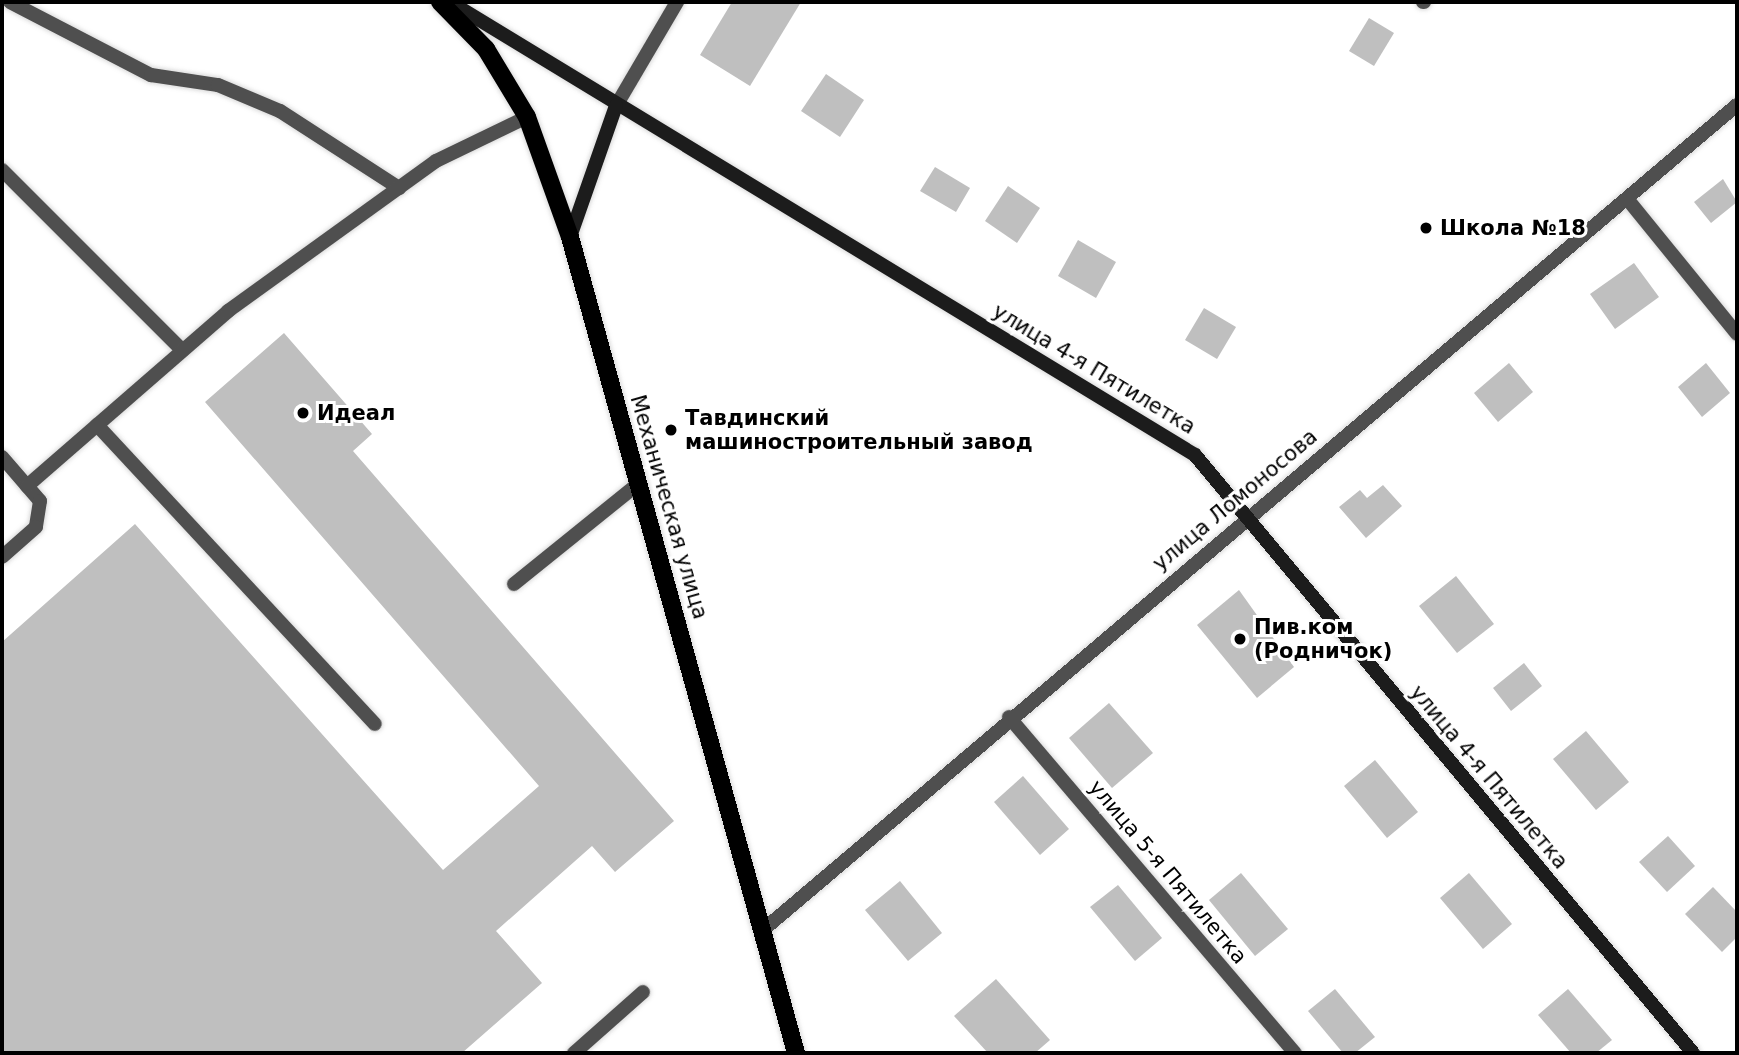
<!DOCTYPE html>
<meta charset="utf-8">
<style>
body{margin:0}
#map{position:relative;width:1739px;height:1055px;overflow:hidden;background:#fff;font-family:"DejaVu Sans",sans-serif}
div>[style]{position:absolute}
.building>*{inset:0;background:#bfbfbf}
.roads{filter:drop-shadow(0 0 2px #dbdbdb) drop-shadow(0 0 2px #dbdbdb)}
.lane>*{height:14px;margin:-7px;padding:0 7px;transform-origin:7px;border-radius:7px;background:#4f4f4f}
.street>*{height:14px;margin:-7px;padding:0 7px;transform-origin:7px;border-radius:7px;background:#4f4f4f}
.secondary>*{height:14px;margin:-7px;padding:0 7px;transform-origin:7px;border-radius:7px;background:#1c1c1c}
.primary>*{height:18px;margin:-9px;padding:0 9px;transform-origin:9px;border-radius:9px;background:#000}
.dots>*{width:19px;height:19px;translate:-50% -50%;box-sizing:border-box;border:4px solid #fff;border-radius:50%}
span{translate:-50% -50%;white-space:nowrap;text-align:center;line-height:1.15;-webkit-text-stroke:6px #fff;paint-order:stroke}
.poi-label{font-size:21px;color:#000;font-weight:700}
.left{translate:0 -50%;text-align:left}
.street-label{font-size:21px;color:#000}
.frame{position:absolute;inset:0;border:4px solid #000;pointer-events:none}
</style>
<div id="map">
<div class="building">
<i style="clip-path:polygon(732px 2px,801px 2px,750px 86px,700px 55px)"></i>
<i style="clip-path:polygon(1369px 18px,1394px 33px,1374px 66px,1349px 51px)"></i>
<i style="clip-path:polygon(826px 74px,864px 100px,840px 137px,801px 111px)"></i>
<i style="clip-path:polygon(935px 167px,970px 188px,956px 212px,920px 191px)"></i>
<i style="clip-path:polygon(1723px 179px,1737px 202px,1711px 223px,1694px 202px)"></i>
<i style="clip-path:polygon(1008px 186px,1040px 208px,1017px 243px,985px 221px)"></i>
<i style="clip-path:polygon(1078px 240px,1116px 262px,1096px 298px,1058px 276px)"></i>
<i style="clip-path:polygon(1634px 263px,1659px 297px,1615px 329px,1590px 294px)"></i>
<i style="clip-path:polygon(1204px 308px,1236px 327px,1217px 359px,1185px 340px)"></i>
<i style="clip-path:polygon(284px 333px,372px 434px,353px 451px,674px 821px,615px 872px,592px 846px,496px 931px,542px 983px,462px 1053px,2px 1053px,2px 642px,135px 524px,443px 870px,539px 786px,205px 402px)"></i>
<i style="clip-path:polygon(1509px 363px,1533px 392px,1498px 422px,1474px 393px)"></i>
<i style="clip-path:polygon(1706px 363px,1730px 393px,1702px 417px,1678px 387px)"></i>
<i style="clip-path:polygon(1383px 485px,1402px 506px,1366px 538px,1339px 507px,1360px 490px,1367px 498px)"></i>
<i style="clip-path:polygon(1456px 576px,1494px 624px,1457px 653px,1419px 606px)"></i>
<i style="clip-path:polygon(1239px 590px,1294px 667px,1257px 698px,1197px 625px)"></i>
<i style="clip-path:polygon(1524px 663px,1542px 686px,1511px 711px,1493px 688px)"></i>
<i style="clip-path:polygon(1109px 703px,1153px 753px,1112px 788px,1069px 738px)"></i>
<i style="clip-path:polygon(1586px 731px,1629px 782px,1596px 810px,1553px 759px)"></i>
<i style="clip-path:polygon(1375px 760px,1418px 812px,1387px 838px,1344px 786px)"></i>
<i style="clip-path:polygon(1023px 776px,1069px 829px,1040px 855px,994px 802px)"></i>
<i style="clip-path:polygon(1668px 836px,1695px 866px,1667px 892px,1639px 862px)"></i>
<i style="clip-path:polygon(1241px 873px,1288px 929px,1255px 956px,1209px 900px)"></i>
<i style="clip-path:polygon(1469px 873px,1512px 924px,1483px 949px,1440px 898px)"></i>
<i style="clip-path:polygon(900px 881px,942px 933px,908px 961px,865px 910px)"></i>
<i style="clip-path:polygon(1118px 885px,1162px 938px,1135px 961px,1090px 907px)"></i>
<i style="clip-path:polygon(1713px 887px,1737px 912px,1737px 937px,1722px 952px,1685px 914px)"></i>
<i style="clip-path:polygon(996px 979px,1050px 1040px,1035px 1053px,988px 1053px,954px 1016px)"></i>
<i style="clip-path:polygon(1335px 989px,1375px 1037px,1355px 1053px,1343px 1053px,1308px 1011px)"></i>
<i style="clip-path:polygon(1568px 989px,1612px 1040px,1596px 1053px,1571px 1053px,1538px 1015px)"></i>
</div>
<div class="roads">
<div class="lane">
<i style="left:10px;top:2px;width:159px;rotate:27.4deg"></i>
<i style="left:151px;top:75px;width:68px;rotate:8.5deg"></i>
<i style="left:218px;top:85px;width:67px;rotate:22.8deg"></i>
<i style="left:280px;top:111px;width:142px;rotate:32.9deg"></i>
<i style="left:2px;top:170px;width:255px;rotate:45deg"></i>
<i style="left:97px;top:425px;width:408px;rotate:47.1deg"></i>
<i style="left:2px;top:457px;width:58px;rotate:49.2deg"></i>
<i style="left:40px;top:501px;width:26px;rotate:99deg"></i>
<i style="left:36px;top:527px;width:45px;rotate:138.6deg"></i>
<i style="left:27px;top:486px;width:267px;rotate:-41deg"></i>
<i style="left:228px;top:311px;width:256px;rotate:-35.8deg"></i>
<i style="left:436px;top:161px;width:101px;rotate:-25.8deg"></i>
<i style="left:514px;top:584px;width:161px;rotate:-38.9deg"></i>
<i style="left:574px;top:1053px;width:92px;rotate:-41.5deg"></i>
</div>
<div class="street">
<i style="left:1423px;top:2px;width:1px"></i>
<i style="left:616px;top:106px;width:121px;rotate:-59.6deg"></i>
<i style="left:1629px;top:201px;width:171px;rotate:50.9deg"></i>
<i style="left:1009px;top:717px;width:441px;rotate:49.6deg"></i>
<i style="left:763px;top:930px;width:1276px;rotate:-40.27deg"></i>
</div>
<div class="secondary">
<i style="left:450px;top:2px;width:872px;rotate:31.3deg"></i>
<i style="left:1195px;top:455px;width:778px;rotate:50.21deg"></i>
<i style="left:570px;top:237px;width:139px;rotate:-70.7deg"></i>
</div>
<div class="primary">
<i style="left:440px;top:2px;width:66px;rotate:45.6deg"></i>
<i style="left:486px;top:49px;width:79px;rotate:58.9deg"></i>
<i style="left:527px;top:117px;width:127px;rotate:70.3deg"></i>
<i style="left:570px;top:237px;width:847px;rotate:74.52deg"></i>
</div>
</div>
<div class="dots">
<i style="left:1426px;top:228px;background:#000"></i>
<i style="left:303px;top:413px;background:#000"></i>
<i style="left:671px;top:430px;background:#000"></i>
<i style="left:1240px;top:639px;background:#000"></i>
</div>
<div class="poi-label">
<span class="left" style="left:1440px;top:228px">Школа №18</span>
<span class="left" style="left:317px;top:413px">Идеал</span>
<span class="left" style="left:685px;top:430px">Тавдинский<br>машиностроительный завод</span>
<span class="left" style="left:1254px;top:639px">Пив.ком<br>(Родничок)</span>
</div>
<div class="street-label">
<span style="left:1094px;top:369px;rotate:31deg">улица 4-я Пятилетка</span>
<span style="left:1235px;top:500px;rotate:-40deg">улица Ломоносова</span>
<span style="left:669px;top:507px;rotate:74deg">Механическая улица</span>
<span style="left:1489px;top:777px;rotate:50deg">улица 4-я Пятилетка</span>
<span style="left:1168px;top:872px;rotate:50deg">улица 5-я Пятилетка</span>
</div>
<div class="frame"></div>
</div>
